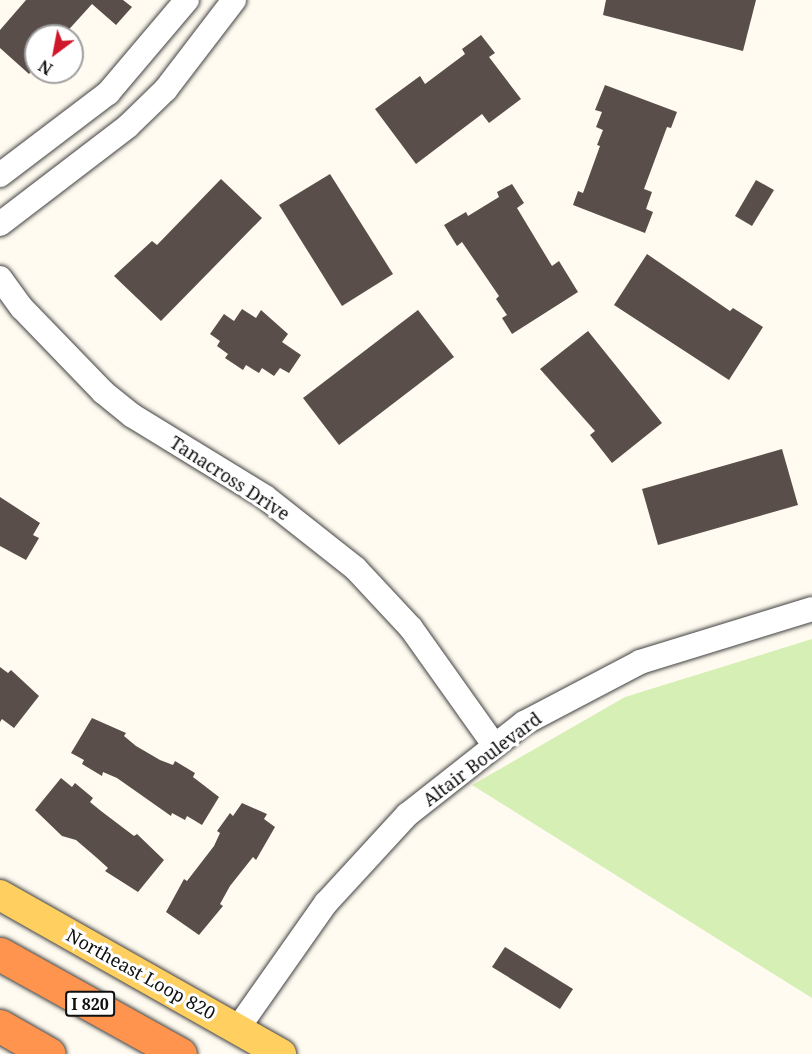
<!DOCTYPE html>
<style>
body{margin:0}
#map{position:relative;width:812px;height:1054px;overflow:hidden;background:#fffbf0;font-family:"Noto Serif",serif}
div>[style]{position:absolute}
.green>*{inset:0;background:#d6efb5}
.building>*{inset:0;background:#594e4a}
.roads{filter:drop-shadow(0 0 2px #424242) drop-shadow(0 0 2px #424242)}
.minor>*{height:24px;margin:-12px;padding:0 12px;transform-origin:12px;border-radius:12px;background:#fff}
.major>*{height:30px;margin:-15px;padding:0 15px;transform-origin:15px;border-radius:15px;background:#ffcf60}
.highway>*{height:33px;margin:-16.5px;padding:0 16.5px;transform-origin:16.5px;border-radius:16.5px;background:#ff944e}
span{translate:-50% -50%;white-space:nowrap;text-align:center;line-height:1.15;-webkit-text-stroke:6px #fff;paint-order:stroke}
.shield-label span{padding:2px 4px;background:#fff;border:2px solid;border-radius:4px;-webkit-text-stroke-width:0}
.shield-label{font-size:16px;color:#0f0f0f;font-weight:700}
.street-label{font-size:18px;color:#0f0f0f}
.north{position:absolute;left:24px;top:24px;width:60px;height:60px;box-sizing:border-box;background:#fff;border:2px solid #9f9f9f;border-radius:50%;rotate:212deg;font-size:16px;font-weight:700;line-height:24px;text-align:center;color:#0f0f0f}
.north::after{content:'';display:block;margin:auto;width:21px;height:27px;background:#cf162a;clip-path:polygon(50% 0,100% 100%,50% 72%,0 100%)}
</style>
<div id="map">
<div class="green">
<i style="clip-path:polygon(812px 639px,812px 998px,472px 785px,625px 697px)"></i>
</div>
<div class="building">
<i style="clip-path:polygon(26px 0,123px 0,132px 7px,116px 25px,92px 4px,63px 36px,36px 36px,36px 66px,29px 74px,0 48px,0 30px)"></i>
<i style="clip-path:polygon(606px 0,756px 0,743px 51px,603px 15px)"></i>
<i style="clip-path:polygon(481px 35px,495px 53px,489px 57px,521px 99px,489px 123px,482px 114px,416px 164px,375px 109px,420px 76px,425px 84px,465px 54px,462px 49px)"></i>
<i style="clip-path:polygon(605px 85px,677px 112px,671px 128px,667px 127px,644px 189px,652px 192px,646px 209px,653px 212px,645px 233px,573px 205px,578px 191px,583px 193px,600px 146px,597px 145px,603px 130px,596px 127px,602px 112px,595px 110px)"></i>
<i style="clip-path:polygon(330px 174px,393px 274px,342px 306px,279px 205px)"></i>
<i style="clip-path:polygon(221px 179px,262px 218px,161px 321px,114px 276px,152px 241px,157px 245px)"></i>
<i style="clip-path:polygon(756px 180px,774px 190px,752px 226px,735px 216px)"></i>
<i style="clip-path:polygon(512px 184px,524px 203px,517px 208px,552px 266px,559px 261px,578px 292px,512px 334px,502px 318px,507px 315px,496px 299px,499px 296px,462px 242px,457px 246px,444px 225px,466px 212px,468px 216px,499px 197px,497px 192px)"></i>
<i style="clip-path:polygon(647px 254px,730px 311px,733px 308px,763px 327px,729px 380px,614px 305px)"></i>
<i style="clip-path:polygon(242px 309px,256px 318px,261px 310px,288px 334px,282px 342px,301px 355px,289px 373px,280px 368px,274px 376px,262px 368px,259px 373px,246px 365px,243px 370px,225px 358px,228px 354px,217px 346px,220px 341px,210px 334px,224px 314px,234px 321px)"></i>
<i style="clip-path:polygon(418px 310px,454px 357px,339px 445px,303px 398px)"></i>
<i style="clip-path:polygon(588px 331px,662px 423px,612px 463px,590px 435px,595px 431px,540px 369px)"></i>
<i style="clip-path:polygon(782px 449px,798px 505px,658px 545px,642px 489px)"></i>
<i style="clip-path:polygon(0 497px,40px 523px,33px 535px,39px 538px,26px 560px,0 546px)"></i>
<i style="clip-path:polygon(0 667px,8px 673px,11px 670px,39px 696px,14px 728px,2px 719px,0 722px)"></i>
<i style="clip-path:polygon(92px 718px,126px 733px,124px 736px,136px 746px,160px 760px,173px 765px,175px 761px,195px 773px,193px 777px,219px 797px,202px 825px,187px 816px,185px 820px,172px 813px,171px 816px,117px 778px,103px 772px,102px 776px,82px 764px,84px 760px,71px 753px)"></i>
<i style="clip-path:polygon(61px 778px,72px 787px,75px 783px,93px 798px,90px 802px,101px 811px,134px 836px,137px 834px,164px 860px,138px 892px,105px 871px,108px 868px,97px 858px,76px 840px,62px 836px,35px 810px)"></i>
<i style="clip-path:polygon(242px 803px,267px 814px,264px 819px,275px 827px,256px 860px,253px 857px,230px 886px,220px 904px,223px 906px,199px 935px,166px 912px,184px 879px,187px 881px,214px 846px,220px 833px,217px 831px,230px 813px,233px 816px)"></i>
<i style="clip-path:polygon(505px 947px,573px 989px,560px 1009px,492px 967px)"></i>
</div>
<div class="roads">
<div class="minor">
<i style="left:0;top:175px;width:136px;rotate:-37.2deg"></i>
<i style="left:108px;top:93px;width:122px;rotate:-49.7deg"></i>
<i style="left:0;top:224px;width:161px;rotate:-37.4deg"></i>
<i style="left:128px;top:126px;width:53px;rotate:-44.2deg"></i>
<i style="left:166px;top:89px;width:112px;rotate:-52.6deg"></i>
<i style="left:0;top:278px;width:37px;rotate:54deg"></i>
<i style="left:22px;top:308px;width:117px;rotate:46deg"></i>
<i style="left:103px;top:392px;width:38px;rotate:39deg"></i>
<i style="left:133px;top:416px;width:155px;rotate:31.5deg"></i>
<i style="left:265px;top:497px;width:115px;rotate:38.3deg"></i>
<i style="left:355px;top:568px;width:82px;rotate:47deg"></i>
<i style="left:411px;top:628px;width:143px;rotate:54.6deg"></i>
<i style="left:238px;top:1028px;width:153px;rotate:-54.9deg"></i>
<i style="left:326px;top:903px;width:120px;rotate:-47.4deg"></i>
<i style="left:407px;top:815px;width:149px;rotate:-38.2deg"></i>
<i style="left:524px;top:723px;width:131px;rotate:-27.7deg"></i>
<i style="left:640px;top:662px;width:180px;rotate:-17.1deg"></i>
</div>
<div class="major">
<i style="left:0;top:895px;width:323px;rotate:29.5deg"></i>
</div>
<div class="highway">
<i style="left:0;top:954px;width:206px;rotate:29.1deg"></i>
<i style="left:0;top:1026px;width:56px;rotate:29.7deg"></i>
</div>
</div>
<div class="shield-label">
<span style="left:90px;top:1004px">I 820</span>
</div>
<div class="street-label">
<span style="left:230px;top:478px;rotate:33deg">Tanacross Drive</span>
<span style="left:482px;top:759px;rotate:-37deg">Altair Boulevard</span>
<span style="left:141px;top:974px;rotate:29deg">Northeast Loop 820</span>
</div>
<div class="north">N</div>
</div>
